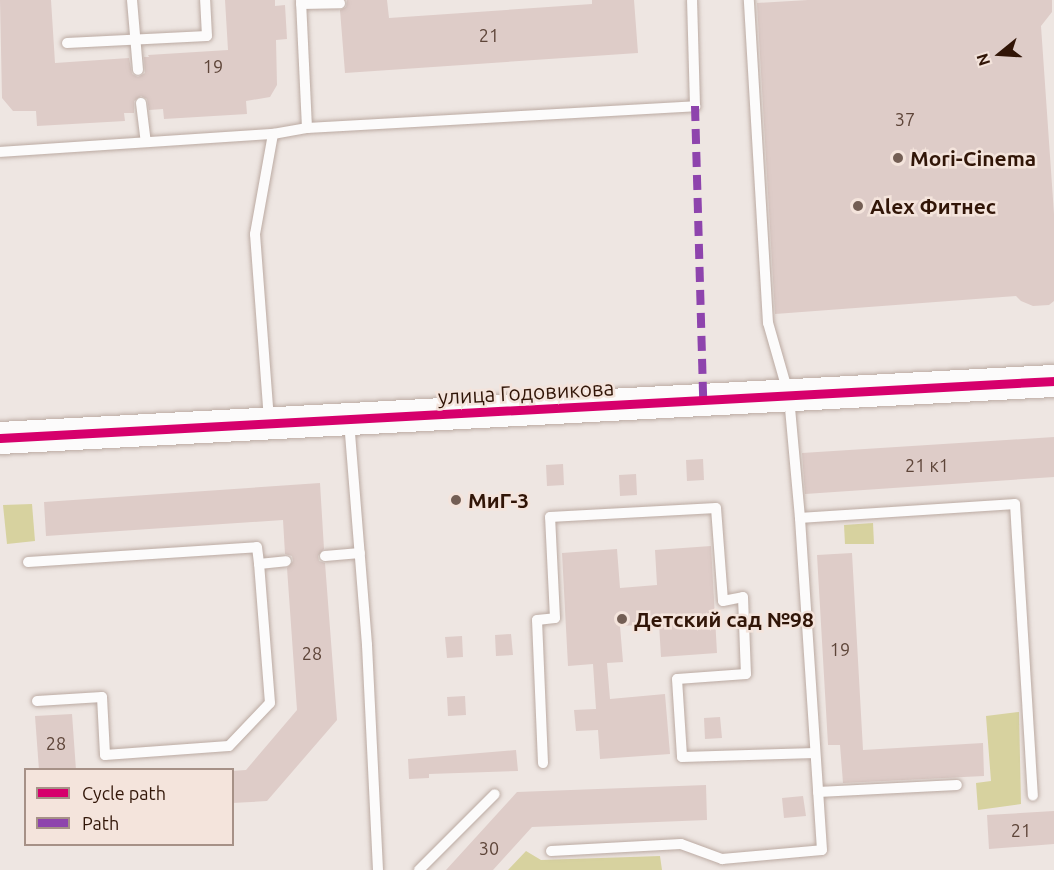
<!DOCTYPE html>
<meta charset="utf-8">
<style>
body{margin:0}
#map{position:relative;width:1054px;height:870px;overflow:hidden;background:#eee6e2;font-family:Ubuntu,sans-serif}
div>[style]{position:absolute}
.green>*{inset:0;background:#d7d29f}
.building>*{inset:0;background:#deccc8}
.roads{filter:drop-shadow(0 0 2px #bbaaa2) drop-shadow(0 0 2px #bbaaa2)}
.lane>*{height:10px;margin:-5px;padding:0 5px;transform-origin:5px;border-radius:5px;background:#fcfbfb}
.secondary>*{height:32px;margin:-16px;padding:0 16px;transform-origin:16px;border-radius:16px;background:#fcfbfb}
.quiet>*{height:8px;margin-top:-4px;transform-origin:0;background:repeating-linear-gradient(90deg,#8e44ad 0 15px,transparent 0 23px)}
.cycleway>*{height:9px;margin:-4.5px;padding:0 4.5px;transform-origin:4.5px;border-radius:4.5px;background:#d6006c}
.dots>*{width:16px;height:16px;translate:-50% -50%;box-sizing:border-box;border:3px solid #f4e4dc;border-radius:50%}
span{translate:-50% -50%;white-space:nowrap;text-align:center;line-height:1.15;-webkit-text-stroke:5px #f4e4dc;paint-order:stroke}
.number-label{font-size:18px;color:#5e4539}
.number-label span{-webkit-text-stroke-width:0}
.poi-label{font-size:21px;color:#311507;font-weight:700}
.left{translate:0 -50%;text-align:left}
.street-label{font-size:21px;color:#311507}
.legend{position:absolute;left:24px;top:768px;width:210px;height:78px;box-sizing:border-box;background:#f4e4dc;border:2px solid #a69187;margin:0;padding:8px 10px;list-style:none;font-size:18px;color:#311507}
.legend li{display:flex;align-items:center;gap:12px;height:30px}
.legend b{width:30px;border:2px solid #a69187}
.north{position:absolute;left:970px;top:24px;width:60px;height:60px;-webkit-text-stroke:4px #f4e4dc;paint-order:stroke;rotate:252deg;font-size:16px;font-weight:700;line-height:24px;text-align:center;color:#311507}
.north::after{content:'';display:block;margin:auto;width:21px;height:27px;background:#311507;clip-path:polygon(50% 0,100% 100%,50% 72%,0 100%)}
</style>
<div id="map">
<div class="green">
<i style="clip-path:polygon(32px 504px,35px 541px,7px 544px,3px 505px)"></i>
<i style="clip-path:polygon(873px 523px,874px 544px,845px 544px,844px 525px)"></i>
<i style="clip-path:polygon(1019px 712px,1021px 804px,978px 810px,976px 783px,991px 781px,986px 716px)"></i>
<i style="clip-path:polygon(526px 851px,541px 860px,660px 856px,662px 870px,508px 870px)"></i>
</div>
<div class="building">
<i style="clip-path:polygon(0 0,51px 0,55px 63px,129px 58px,132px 74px,138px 77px,145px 73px,144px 57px,149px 57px,148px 55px,228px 50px,225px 0,275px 0,275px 6px,285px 5px,287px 39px,276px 40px,277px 85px,270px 97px,246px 101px,247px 114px,164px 119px,163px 109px,149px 110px,147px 99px,141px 96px,134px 101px,134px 113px,124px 113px,125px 121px,37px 126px,36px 111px,13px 111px,2px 98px)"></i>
<i style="clip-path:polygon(347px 0,387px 0,389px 18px,592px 4px,592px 0,634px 0,638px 53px,345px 73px,340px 10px,346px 7px)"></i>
<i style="clip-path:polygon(808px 0,1052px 0,1052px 12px,1041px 26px,1054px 214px,1054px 301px,1049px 305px,1033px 306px,1021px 301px,1016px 296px,775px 314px,757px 3px)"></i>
<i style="clip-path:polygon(1054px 437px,1054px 477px,805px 494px,802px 453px)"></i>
<i style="clip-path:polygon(703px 459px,704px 480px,687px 481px,686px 460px)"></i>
<i style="clip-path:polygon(563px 464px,564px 485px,547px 486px,546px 465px)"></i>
<i style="clip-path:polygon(636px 474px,637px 495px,620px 496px,619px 475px)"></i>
<i style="clip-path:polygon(320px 483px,324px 549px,318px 556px,319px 561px,325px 563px,337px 720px,267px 801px,232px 803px,232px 771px,246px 770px,297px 710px,287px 568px,293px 561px,292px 556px,285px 554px,283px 520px,46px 536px,44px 502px)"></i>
<i style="clip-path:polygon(711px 546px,717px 653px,661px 657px,659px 624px,620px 626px,623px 662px,607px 663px,610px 699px,665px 694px,670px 754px,600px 759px,598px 730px,576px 731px,574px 710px,596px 709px,593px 664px,568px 666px,562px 553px,617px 549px,620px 588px,657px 585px,655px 550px)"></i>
<i style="clip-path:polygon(852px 553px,863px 750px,983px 743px,984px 776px,843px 783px,840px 745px,828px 745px,817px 555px)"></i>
<i style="clip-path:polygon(511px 634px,513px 655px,496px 656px,495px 635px)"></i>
<i style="clip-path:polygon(462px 636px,463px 657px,447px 658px,445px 637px)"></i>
<i style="clip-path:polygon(465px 696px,466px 715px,448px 716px,447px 697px)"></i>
<i style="clip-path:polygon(72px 714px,76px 770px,39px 770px,35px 716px)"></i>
<i style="clip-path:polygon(720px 717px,722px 738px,705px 739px,704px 718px)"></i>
<i style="clip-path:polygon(516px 750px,518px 771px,429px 774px,429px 778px,409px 779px,408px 759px)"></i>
<i style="clip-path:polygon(706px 785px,707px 820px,532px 827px,493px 870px,446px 870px,517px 792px)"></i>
<i style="clip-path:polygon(803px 796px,806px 816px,784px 818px,782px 798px)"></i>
<i style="clip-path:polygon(1054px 811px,1054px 844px,989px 849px,987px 815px)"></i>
</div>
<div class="roads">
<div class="lane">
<i style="left:132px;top:0;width:70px;rotate:85.1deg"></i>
<i style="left:301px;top:4px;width:39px;rotate:-1deg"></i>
<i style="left:67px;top:43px;width:140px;rotate:-2.9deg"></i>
<i style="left:207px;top:36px;width:36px;rotate:-93deg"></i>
<i style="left:141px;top:103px;width:38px;rotate:83deg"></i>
<i style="left:307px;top:128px;width:389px;rotate:-3.2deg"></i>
<i style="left:695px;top:106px;width:106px;rotate:-91.6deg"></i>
<i style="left:273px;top:134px;width:35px;rotate:-10deg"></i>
<i style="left:307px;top:128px;width:128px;rotate:-92.7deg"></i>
<i style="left:0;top:152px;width:274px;rotate:-3.8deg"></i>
<i style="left:273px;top:134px;width:102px;rotate:100.2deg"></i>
<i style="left:255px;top:234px;width:187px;rotate:85.7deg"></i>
<i style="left:349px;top:421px;width:225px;rotate:85.4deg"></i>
<i style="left:367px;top:645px;width:225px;rotate:87.2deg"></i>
<i style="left:800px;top:518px;width:215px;rotate:-3.7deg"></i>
<i style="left:1015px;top:504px;width:292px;rotate:86.5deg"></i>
<i style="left:325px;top:556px;width:35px;rotate:-5deg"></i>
<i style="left:28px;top:562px;width:229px;rotate:-3.7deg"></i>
<i style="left:257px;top:547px;width:17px;rotate:83deg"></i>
<i style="left:37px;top:701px;width:65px;rotate:-3.5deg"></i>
<i style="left:102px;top:697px;width:58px;rotate:87deg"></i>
<i style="left:105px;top:755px;width:124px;rotate:-4.2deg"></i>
<i style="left:229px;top:746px;width:59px;rotate:-46.4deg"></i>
<i style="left:270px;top:703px;width:139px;rotate:-94.5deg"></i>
<i style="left:259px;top:564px;width:27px;rotate:-6deg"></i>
<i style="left:543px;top:763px;width:143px;rotate:-92.4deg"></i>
<i style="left:537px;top:620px;width:18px;rotate:-6deg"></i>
<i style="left:555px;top:618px;width:101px;rotate:-92.8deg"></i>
<i style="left:550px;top:517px;width:166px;rotate:-3.1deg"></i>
<i style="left:716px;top:508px;width:93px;rotate:85.7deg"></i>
<i style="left:723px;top:601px;width:20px;rotate:-11deg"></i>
<i style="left:743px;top:597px;width:77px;rotate:87.8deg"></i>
<i style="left:746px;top:674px;width:69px;rotate:175.9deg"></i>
<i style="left:677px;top:679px;width:78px;rotate:86.3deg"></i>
<i style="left:682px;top:757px;width:133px;rotate:-1.7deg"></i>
<i style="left:818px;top:792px;width:139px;rotate:-2.9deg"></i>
<i style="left:551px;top:851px;width:130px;rotate:-3.1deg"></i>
<i style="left:681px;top:844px;width:44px;rotate:20.1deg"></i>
<i style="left:722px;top:859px;width:100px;rotate:-5.1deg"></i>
<i style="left:822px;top:850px;width:333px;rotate:-93.8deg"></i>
<i style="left:800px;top:518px;width:122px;rotate:-95.2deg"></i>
<i style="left:789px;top:396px;width:76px;rotate:-106deg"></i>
<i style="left:768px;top:323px;width:324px;rotate:-93.4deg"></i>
<i style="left:419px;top:870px;width:107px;rotate:-45deg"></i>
</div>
<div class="secondary">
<i style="left:0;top:438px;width:1056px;rotate:-3.1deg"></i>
</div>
</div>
<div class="quiet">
<i style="left:695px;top:106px;width:295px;rotate:88.4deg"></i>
</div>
<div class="cycleway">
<i style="left:0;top:438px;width:1056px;rotate:-3.1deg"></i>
</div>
<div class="dots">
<i style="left:898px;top:158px;background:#735e54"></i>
<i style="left:858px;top:206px;background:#735e54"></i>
<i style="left:456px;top:500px;background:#735e54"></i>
<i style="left:622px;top:619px;background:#735e54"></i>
</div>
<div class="number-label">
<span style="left:489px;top:35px">21</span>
<span style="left:213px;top:66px">19</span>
<span style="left:905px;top:119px">37</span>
<span style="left:927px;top:465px">21 к1</span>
<span style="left:840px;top:649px">19</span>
<span style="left:312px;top:653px">28</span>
<span style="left:56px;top:743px">28</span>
<span style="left:1021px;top:830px">21</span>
<span style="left:489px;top:848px">30</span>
</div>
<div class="poi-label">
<span class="left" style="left:910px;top:158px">Mori-Cinema</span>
<span class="left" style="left:870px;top:206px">Alex Фитнес</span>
<span class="left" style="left:468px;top:500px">МиГ-3</span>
<span class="left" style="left:634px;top:619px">Детский сад №98</span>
</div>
<div class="street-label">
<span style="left:526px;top:392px;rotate:-3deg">улица Годовикова</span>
</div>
<ul class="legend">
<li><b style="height:8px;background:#d6006c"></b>Cycle path</li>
<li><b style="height:8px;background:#8e44ad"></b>Path</li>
</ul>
<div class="north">N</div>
</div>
